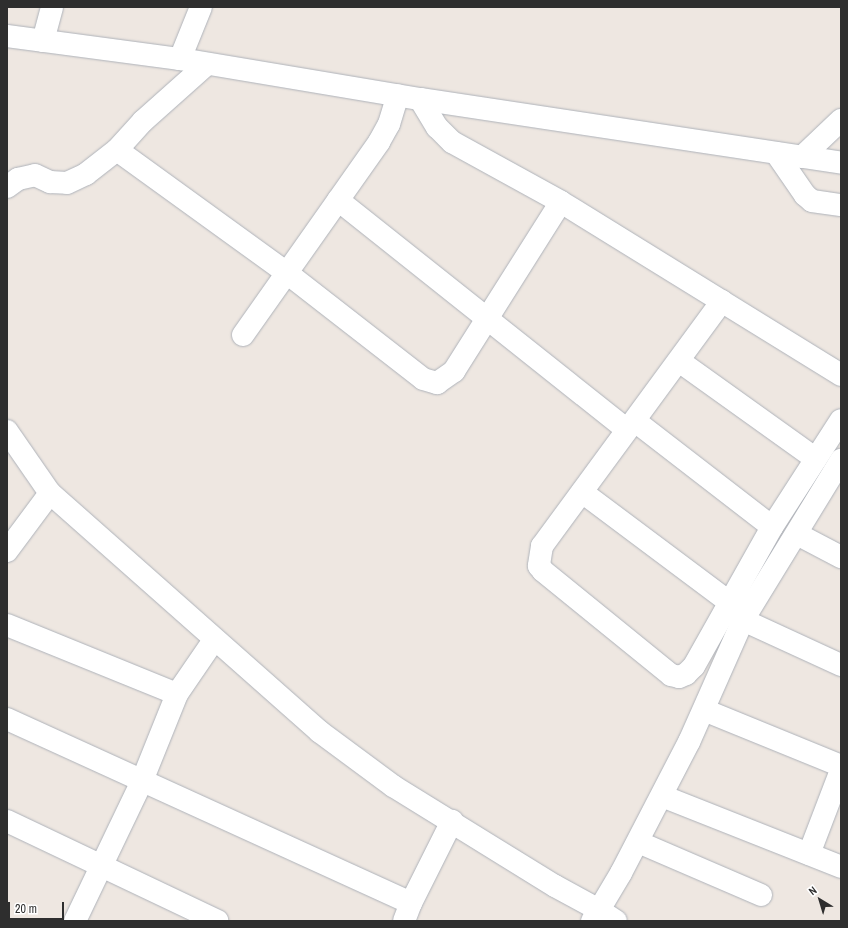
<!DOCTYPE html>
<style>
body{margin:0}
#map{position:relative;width:848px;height:928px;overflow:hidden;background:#eee7e1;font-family:"Archivo Narrow",sans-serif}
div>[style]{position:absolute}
.roads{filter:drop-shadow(0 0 1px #aeb2b9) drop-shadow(0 0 1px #aeb2b9)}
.minor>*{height:22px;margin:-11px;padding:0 11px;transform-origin:11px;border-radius:11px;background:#fff}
span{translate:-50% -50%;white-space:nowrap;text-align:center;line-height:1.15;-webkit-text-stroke:3px #fff;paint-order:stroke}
.frame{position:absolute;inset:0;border:8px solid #2e2e2e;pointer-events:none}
.north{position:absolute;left:800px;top:880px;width:40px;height:40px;-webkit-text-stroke:3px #fff;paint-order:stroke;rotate:322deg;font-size:11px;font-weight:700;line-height:16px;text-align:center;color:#2e2e2e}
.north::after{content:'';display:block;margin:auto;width:14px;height:18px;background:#2e2e2e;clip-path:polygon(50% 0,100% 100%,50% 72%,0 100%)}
.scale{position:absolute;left:8px;top:902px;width:56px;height:18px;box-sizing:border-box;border:2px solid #2e2e2e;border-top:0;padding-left:5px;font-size:12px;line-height:14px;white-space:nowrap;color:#2e2e2e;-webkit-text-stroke:3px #fff;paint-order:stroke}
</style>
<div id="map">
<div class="roads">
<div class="minor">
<i style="left:7px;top:36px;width:175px;rotate:7.6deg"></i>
<i style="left:180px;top:59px;width:243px;rotate:9.5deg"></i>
<i style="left:420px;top:99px;width:426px;rotate:8.6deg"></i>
<i style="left:43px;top:41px;width:35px;rotate:-75deg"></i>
<i style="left:180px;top:59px;width:56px;rotate:-68deg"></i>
<i style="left:207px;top:64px;width:86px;rotate:138.3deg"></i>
<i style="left:143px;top:121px;width:39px;rotate:132deg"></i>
<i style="left:117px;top:150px;width:210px;rotate:35.9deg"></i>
<i style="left:287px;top:273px;width:172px;rotate:37.9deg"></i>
<i style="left:423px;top:379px;width:15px;rotate:16deg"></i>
<i style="left:437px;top:383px;width:21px;rotate:-35deg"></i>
<i style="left:454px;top:371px;width:200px;rotate:-57.7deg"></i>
<i style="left:420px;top:99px;width:33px;rotate:59deg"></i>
<i style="left:437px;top:127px;width:21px;rotate:45deg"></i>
<i style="left:452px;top:142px;width:124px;rotate:28.8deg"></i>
<i style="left:561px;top:202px;width:329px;rotate:31.7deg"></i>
<i style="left:776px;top:153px;width:51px;rotate:55.4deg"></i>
<i style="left:805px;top:195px;width:9px;rotate:41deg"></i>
<i style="left:812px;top:201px;width:29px;rotate:8deg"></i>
<i style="left:802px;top:157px;width:54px;rotate:-43.5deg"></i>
<i style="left:7px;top:187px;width:14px;rotate:-36deg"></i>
<i style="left:18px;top:179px;width:17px;rotate:-13deg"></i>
<i style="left:35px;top:175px;width:17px;rotate:25deg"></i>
<i style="left:50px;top:182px;width:17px;rotate:3deg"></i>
<i style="left:67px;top:183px;width:21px;rotate:-25deg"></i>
<i style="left:86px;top:174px;width:39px;rotate:-38deg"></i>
<i style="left:338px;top:200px;width:369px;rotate:38.5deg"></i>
<i style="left:722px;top:301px;width:304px;rotate:126.3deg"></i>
<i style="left:542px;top:546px;width:20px;rotate:99deg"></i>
<i style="left:539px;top:566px;width:6px;rotate:51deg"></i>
<i style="left:543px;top:571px;width:165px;rotate:39.1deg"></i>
<i style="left:671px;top:675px;width:8px;rotate:14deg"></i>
<i style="left:679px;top:677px;width:8px;rotate:-23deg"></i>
<i style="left:686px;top:674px;width:11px;rotate:-45deg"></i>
<i style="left:694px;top:666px;width:159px;rotate:-60.7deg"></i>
<i style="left:772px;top:527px;width:127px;rotate:-57.2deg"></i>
<i style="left:243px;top:335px;width:236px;rotate:-54.8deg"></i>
<i style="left:379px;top:142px;width:21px;rotate:-61deg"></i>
<i style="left:389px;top:124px;width:30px;rotate:-73deg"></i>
<i style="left:679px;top:361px;width:168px;rotate:35.6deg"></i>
<i style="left:635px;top:421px;width:173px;rotate:37.7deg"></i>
<i style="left:7px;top:431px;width:75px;rotate:55.3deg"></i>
<i style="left:50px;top:493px;width:361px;rotate:41.5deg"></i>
<i style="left:320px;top:732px;width:91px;rotate:36.5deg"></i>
<i style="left:393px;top:786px;width:190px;rotate:31.7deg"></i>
<i style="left:555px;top:886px;width:50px;rotate:28.6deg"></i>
<i style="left:599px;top:910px;width:43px;rotate:-59.3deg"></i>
<i style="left:621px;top:873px;width:148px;rotate:-62.6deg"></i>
<i style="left:689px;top:742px;width:133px;rotate:-66.1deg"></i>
<i style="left:743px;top:620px;width:188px;rotate:-58.5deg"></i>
<i style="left:582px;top:492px;width:184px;rotate:36.8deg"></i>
<i style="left:797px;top:534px;width:50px;rotate:27.6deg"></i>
<i style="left:7px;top:551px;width:72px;rotate:-53.4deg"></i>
<i style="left:743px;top:620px;width:108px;rotate:24.7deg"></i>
<i style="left:7px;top:625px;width:183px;rotate:22.1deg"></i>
<i style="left:704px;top:710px;width:148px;rotate:22.2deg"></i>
<i style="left:7px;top:719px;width:444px;rotate:24.5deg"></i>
<i style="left:662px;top:796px;width:193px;rotate:21.6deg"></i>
<i style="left:7px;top:821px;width:233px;rotate:25.4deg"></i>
<i style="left:638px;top:842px;width:134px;rotate:23.3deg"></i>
<i style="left:809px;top:854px;width:90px;rotate:-69.1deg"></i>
<i style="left:75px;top:921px;width:155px;rotate:-64.4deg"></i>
<i style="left:142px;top:781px;width:94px;rotate:-68.1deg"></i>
<i style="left:177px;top:694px;width:65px;rotate:-55.6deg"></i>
<i style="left:404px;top:921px;width:19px;rotate:-69deg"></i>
<i style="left:411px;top:903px;width:92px;rotate:-63.4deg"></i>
<i style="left:592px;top:921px;width:13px;rotate:-58deg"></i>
<i style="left:599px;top:910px;width:20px;rotate:33deg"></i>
</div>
</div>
<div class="frame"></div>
<div class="north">N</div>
<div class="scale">20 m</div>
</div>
